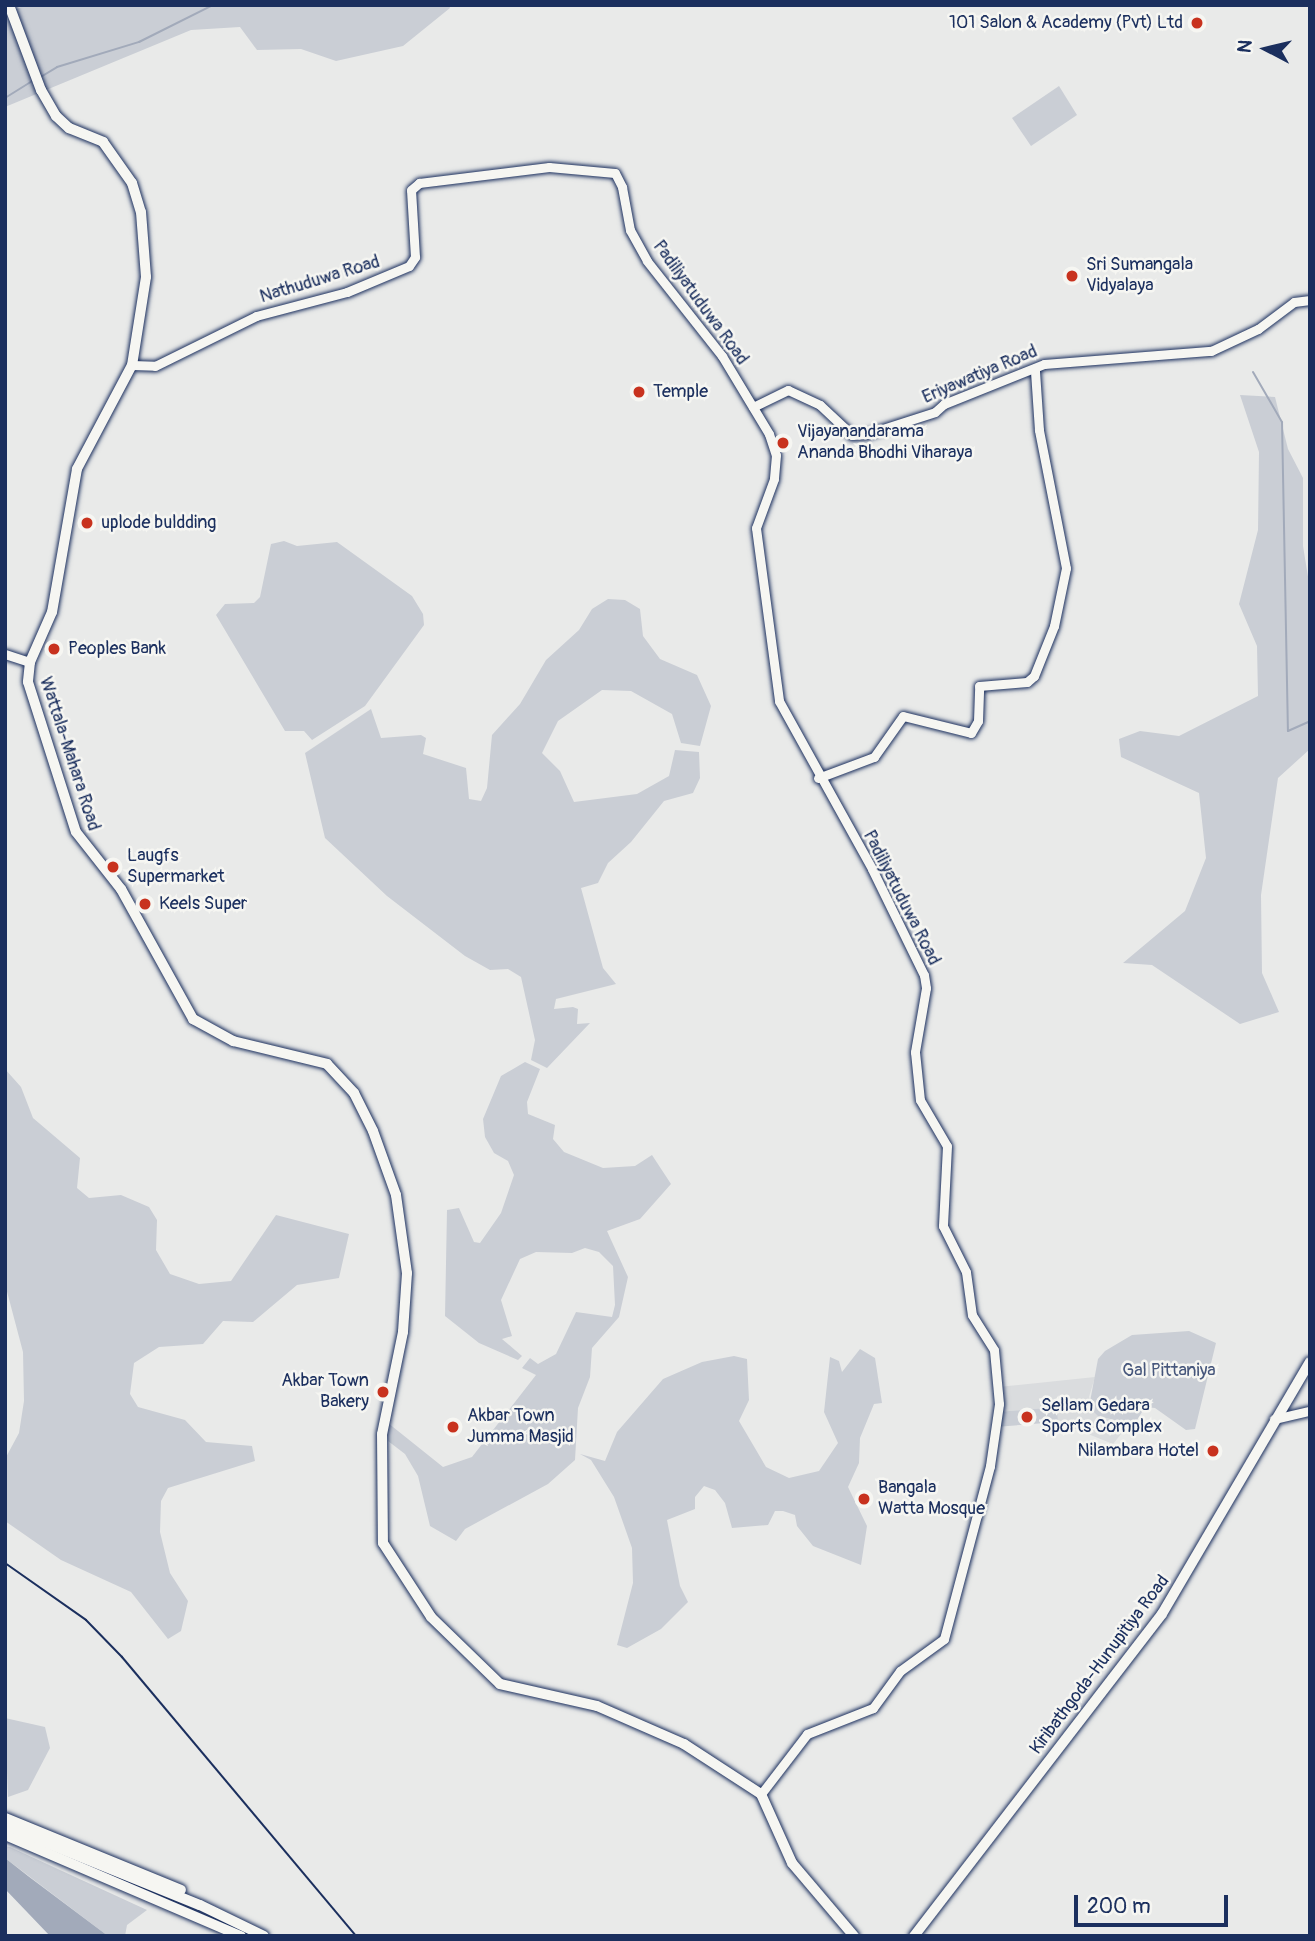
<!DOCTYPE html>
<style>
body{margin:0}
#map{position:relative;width:1315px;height:1941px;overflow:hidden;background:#e9eae9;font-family:Pangolin,sans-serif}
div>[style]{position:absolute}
.built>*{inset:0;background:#dadcde}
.green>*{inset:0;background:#caced5}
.water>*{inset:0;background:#a2aaba}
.stream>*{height:2px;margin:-1px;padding:0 1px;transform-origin:1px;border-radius:1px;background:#a2aaba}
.roads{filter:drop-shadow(0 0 2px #1b2f5e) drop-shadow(0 0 2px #1b2f5e)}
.secondary>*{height:9px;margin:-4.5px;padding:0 4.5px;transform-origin:4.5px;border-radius:4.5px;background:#f6f6f2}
.primary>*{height:10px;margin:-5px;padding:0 5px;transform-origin:5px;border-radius:5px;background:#f6f6f2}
.highway>*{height:10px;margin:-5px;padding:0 5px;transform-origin:5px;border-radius:5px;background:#f6f6f2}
.rail>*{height:2px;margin:-1px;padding:0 1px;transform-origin:1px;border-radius:1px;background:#1b2f5e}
.dots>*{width:19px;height:19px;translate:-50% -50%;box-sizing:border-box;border:4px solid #f6f6f2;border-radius:50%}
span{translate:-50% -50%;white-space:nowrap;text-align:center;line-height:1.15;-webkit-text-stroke:5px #f6f6f2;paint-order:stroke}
.poi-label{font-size:18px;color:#1b2f5e}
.right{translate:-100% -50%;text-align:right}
.left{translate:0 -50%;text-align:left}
.street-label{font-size:18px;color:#1b2f5e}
.park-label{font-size:18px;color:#47577c}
.frame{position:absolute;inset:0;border:7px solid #1b2f5e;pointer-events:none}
.north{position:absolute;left:1231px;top:14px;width:70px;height:70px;-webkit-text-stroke:5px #f6f6f2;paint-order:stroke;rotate:277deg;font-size:19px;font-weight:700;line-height:28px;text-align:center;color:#1b2f5e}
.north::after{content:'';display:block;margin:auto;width:24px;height:32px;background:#1b2f5e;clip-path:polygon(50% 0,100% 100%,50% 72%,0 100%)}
.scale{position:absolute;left:1074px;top:1895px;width:154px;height:32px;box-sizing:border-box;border:4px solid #1b2f5e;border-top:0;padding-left:9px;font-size:21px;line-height:24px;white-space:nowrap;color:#1b2f5e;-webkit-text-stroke:5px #f6f6f2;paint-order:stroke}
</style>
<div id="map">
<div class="built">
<i style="clip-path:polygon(1095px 1377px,1089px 1397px,1098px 1416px,1129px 1424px,1113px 1444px,1058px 1422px,1057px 1407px,998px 1412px,998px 1387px)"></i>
</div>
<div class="green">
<i style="clip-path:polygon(25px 5px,449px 5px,450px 8px,403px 46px,336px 61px,301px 49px,257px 50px,240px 27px,191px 30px,5px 107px,5px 15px)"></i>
<i style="clip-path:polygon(1059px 86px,1077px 115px,1031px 146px,1012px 118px)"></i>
<i style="clip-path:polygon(1240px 395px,1275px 397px,1288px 449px,1303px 478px,1303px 546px,1310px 589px,1310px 749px,1278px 778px,1261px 895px,1262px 973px,1279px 1012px,1240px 1024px,1152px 965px,1123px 963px,1185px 911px,1206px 858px,1199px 793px,1121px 757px,1119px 739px,1140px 731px,1179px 736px,1258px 696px,1257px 646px,1239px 604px,1258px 530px,1259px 452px)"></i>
<i style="clip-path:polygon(284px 541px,297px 546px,337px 542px,412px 596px,423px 614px,424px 625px,365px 706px,312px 740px,304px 731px,285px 731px,216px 615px,225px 604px,254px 603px,260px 597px,271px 544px)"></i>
<i style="clip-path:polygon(608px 599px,625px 600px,640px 609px,643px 636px,660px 659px,697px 675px,711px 706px,700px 746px,681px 743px,672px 714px,631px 691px,602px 690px,558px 721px,542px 753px,560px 771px,574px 802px,637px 794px,669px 776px,675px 750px,699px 752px,700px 778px,693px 793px,664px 801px,631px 842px,608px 863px,598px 883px,581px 888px,603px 968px,616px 984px,556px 999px,554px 1009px,573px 1007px,578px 1009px,577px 1024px,590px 1023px,547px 1068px,531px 1060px,535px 1040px,521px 977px,508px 969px,490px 970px,465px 956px,387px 896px,325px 838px,305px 753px,371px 709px,381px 738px,421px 735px,426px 738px,423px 754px,466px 768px,469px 799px,481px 801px,487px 788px,492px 735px,520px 704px,546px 660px,579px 630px,592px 609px)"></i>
<i style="clip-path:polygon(525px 1062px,540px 1069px,527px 1102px,528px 1114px,555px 1125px,553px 1139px,564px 1152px,603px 1168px,635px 1166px,652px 1155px,671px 1184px,640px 1219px,607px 1231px,628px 1277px,619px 1317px,592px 1348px,590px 1377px,578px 1408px,575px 1460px,548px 1484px,465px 1529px,456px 1541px,430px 1526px,418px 1476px,405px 1454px,388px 1441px,388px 1423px,443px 1467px,472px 1457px,536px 1375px,522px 1368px,530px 1358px,538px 1364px,556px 1354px,576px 1312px,612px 1317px,615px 1305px,613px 1266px,599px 1252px,585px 1248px,572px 1253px,536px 1252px,520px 1259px,501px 1300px,512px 1336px,502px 1339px,522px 1356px,518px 1360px,479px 1343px,445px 1316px,447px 1210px,459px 1208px,474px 1242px,480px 1243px,501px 1213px,514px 1175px,508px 1161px,494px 1153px,485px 1137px,483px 1119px,501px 1076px)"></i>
<i style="clip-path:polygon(5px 1069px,21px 1087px,33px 1118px,80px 1158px,77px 1188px,89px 1198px,121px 1195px,149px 1207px,157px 1220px,156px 1250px,170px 1274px,199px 1284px,231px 1281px,276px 1215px,349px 1234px,339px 1278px,297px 1285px,253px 1322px,223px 1321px,203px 1344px,159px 1347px,134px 1363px,130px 1394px,138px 1407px,185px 1420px,206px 1442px,252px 1446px,255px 1461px,168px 1488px,161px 1501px,160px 1532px,170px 1573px,188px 1601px,181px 1631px,168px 1639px,131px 1592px,61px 1560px,5px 1521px,5px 1459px,19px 1433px,24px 1401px,23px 1352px,5px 1284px)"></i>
<i style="clip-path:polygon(1189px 1331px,1216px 1343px,1195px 1429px,1186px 1430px,1155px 1408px,1145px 1407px,1134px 1425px,1098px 1416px,1089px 1407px,1098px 1359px,1105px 1351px,1132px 1335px)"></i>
<i style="clip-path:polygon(860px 1349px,875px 1358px,882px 1403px,874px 1404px,860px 1438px,859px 1463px,848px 1487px,867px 1526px,861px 1565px,813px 1546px,797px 1526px,795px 1515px,783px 1511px,775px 1511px,768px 1525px,732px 1528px,725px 1503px,715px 1490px,704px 1486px,695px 1497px,695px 1509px,667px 1520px,680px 1586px,688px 1602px,661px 1629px,627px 1648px,617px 1645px,633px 1583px,632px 1548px,614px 1497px,591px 1460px,580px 1454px,605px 1461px,617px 1432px,663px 1379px,702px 1362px,734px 1356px,747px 1359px,749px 1400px,739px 1421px,766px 1467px,789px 1478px,819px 1471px,838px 1443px,824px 1412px,830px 1357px,839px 1361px,842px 1372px)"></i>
<i style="clip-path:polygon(1057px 1407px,1058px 1422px,995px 1427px,998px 1412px)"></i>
<i style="clip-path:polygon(5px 1718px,45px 1727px,50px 1748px,28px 1790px,8px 1797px)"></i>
<i style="clip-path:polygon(5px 1846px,10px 1847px,147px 1910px,127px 1925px,125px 1936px,108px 1936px,5px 1858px)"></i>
</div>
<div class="water">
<i style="clip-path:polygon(5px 1858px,28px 1876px,108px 1936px,50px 1936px,5px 1889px)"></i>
</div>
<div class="stream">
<i style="left:39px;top:78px;width:21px;rotate:-31deg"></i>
<i style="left:57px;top:67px;width:86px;rotate:-17deg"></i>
<i style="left:139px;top:42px;width:83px;rotate:-26.6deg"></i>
<i style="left:5px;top:98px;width:34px;rotate:-32deg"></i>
<i style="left:1253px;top:372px;width:58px;rotate:59.9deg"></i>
<i style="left:1282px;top:422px;width:309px;rotate:88.9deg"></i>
<i style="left:1288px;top:731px;width:24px;rotate:-24deg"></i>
</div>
<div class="roads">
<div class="secondary">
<i style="left:132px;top:365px;width:23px;rotate:2deg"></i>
<i style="left:155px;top:366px;width:113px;rotate:-26.3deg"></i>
<i style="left:256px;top:316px;width:94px;rotate:-14.8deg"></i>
<i style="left:347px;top:292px;width:67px;rotate:-22.8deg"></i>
<i style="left:409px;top:266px;width:11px;rotate:-56deg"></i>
<i style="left:415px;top:257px;width:67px;rotate:-93.4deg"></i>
<i style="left:411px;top:190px;width:11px;rotate:-41deg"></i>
<i style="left:419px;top:183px;width:131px;rotate:-7deg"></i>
<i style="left:549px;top:167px;width:66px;rotate:5.2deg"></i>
<i style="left:615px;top:173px;width:16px;rotate:63deg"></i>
<i style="left:622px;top:187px;width:44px;rotate:79.5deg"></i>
<i style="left:630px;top:230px;width:35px;rotate:61deg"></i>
<i style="left:647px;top:261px;width:121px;rotate:51.7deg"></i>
<i style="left:722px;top:356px;width:91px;rotate:58.9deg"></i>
<i style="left:769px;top:434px;width:22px;rotate:72deg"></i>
<i style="left:776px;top:455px;width:24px;rotate:95deg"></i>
<i style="left:774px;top:479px;width:52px;rotate:110.2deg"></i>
<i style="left:756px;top:528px;width:175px;rotate:82.4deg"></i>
<i style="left:779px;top:701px;width:192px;rotate:61deg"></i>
<i style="left:872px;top:869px;width:118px;rotate:63.9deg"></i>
<i style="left:924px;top:975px;width:13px;rotate:81deg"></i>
<i style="left:926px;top:988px;width:65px;rotate:99.8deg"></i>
<i style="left:915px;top:1052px;width:48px;rotate:84.1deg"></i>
<i style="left:920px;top:1100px;width:53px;rotate:59.6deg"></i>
<i style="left:947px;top:1146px;width:80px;rotate:92.9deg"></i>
<i style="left:943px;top:1226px;width:51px;rotate:63.4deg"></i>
<i style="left:966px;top:1272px;width:43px;rotate:82.1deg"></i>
<i style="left:972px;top:1315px;width:41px;rotate:57.8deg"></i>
<i style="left:994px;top:1350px;width:54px;rotate:84.7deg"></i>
<i style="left:999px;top:1404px;width:63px;rotate:98.3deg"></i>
<i style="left:990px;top:1466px;width:179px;rotate:104.9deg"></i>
<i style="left:944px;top:1639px;width:54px;rotate:144deg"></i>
<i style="left:900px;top:1671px;width:46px;rotate:126.1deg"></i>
<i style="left:873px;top:1708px;width:71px;rotate:158.5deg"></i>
<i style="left:807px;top:1734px;width:76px;rotate:127.5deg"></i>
<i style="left:753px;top:407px;width:39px;rotate:-26deg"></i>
<i style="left:788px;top:390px;width:35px;rotate:25deg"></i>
<i style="left:820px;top:405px;width:44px;rotate:43.2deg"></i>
<i style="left:852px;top:435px;width:15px;rotate:-4deg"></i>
<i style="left:867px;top:434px;width:71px;rotate:-17.9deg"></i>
<i style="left:935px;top:412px;width:12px;rotate:-42deg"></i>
<i style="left:944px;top:404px;width:108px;rotate:-21.8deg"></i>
<i style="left:1044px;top:364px;width:168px;rotate:-4.5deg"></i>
<i style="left:1211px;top:351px;width:52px;rotate:-25.1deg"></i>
<i style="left:1258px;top:329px;width:45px;rotate:-36.9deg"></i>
<i style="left:1294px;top:302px;width:16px;rotate:-7deg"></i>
<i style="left:5px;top:654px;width:26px;rotate:18deg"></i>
<i style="left:818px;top:778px;width:60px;rotate:-20.6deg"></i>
<i style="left:874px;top:757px;width:50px;rotate:-54.7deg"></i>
<i style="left:903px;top:716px;width:70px;rotate:14deg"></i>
<i style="left:971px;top:733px;width:14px;rotate:-60deg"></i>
<i style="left:978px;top:721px;width:35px;rotate:-88deg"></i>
<i style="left:979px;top:686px;width:48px;rotate:-4.8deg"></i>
<i style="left:1027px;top:682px;width:9px;rotate:-41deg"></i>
<i style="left:1034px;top:676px;width:54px;rotate:-68.2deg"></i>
<i style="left:1054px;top:626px;width:59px;rotate:-78.3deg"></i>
<i style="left:1066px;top:568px;width:141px;rotate:-101.1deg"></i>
<i style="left:1039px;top:430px;width:59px;rotate:-93.9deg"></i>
<i style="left:1274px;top:1419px;width:37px;rotate:-13deg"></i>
</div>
<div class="primary">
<i style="left:9px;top:5px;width:91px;rotate:69.4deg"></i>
<i style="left:41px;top:90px;width:30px;rotate:60deg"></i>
<i style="left:56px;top:116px;width:18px;rotate:43deg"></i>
<i style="left:69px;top:128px;width:37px;rotate:22deg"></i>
<i style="left:103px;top:142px;width:50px;rotate:54.7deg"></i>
<i style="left:132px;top:183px;width:30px;rotate:73deg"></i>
<i style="left:141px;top:212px;width:65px;rotate:85.6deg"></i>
<i style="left:146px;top:277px;width:89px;rotate:99deg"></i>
<i style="left:132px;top:365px;width:118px;rotate:117.9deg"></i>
<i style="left:77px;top:469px;width:145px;rotate:99.9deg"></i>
<i style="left:52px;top:612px;width:55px;rotate:113.7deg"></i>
<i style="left:30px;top:662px;width:20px;rotate:96deg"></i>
<i style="left:28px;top:682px;width:157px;rotate:72.3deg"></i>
<i style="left:76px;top:832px;width:73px;rotate:51.7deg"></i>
<i style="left:121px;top:889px;width:149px;rotate:61deg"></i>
<i style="left:193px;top:1019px;width:46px;rotate:28.8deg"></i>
<i style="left:233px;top:1041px;width:97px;rotate:13.7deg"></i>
<i style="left:327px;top:1064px;width:40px;rotate:47deg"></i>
<i style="left:354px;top:1093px;width:42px;rotate:63.4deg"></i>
<i style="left:373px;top:1131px;width:68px;rotate:70.2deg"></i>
<i style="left:396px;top:1195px;width:79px;rotate:82deg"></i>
<i style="left:407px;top:1273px;width:59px;rotate:93.9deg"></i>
<i style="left:403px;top:1332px;width:104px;rotate:101.6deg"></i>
<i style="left:382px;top:1434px;width:109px;rotate:89.5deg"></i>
<i style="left:383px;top:1543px;width:88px;rotate:57deg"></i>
<i style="left:431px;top:1617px;width:96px;rotate:44.2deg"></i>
<i style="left:500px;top:1684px;width:99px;rotate:12.8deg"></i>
<i style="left:597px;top:1706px;width:95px;rotate:23.6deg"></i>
<i style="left:684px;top:1744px;width:92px;rotate:33deg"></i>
<i style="left:761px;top:1794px;width:76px;rotate:65.8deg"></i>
<i style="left:792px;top:1863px;width:96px;rotate:49.7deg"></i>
<i style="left:914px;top:1936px;width:406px;rotate:-52.4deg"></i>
<i style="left:1162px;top:1614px;width:292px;rotate:-59.6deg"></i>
</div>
<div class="highway">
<i style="left:5px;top:1818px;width:190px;rotate:22.2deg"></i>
<i style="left:5px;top:1826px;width:210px;rotate:22.1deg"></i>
<i style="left:200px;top:1905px;width:71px;rotate:25.8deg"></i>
<i style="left:5px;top:1835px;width:257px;rotate:23.2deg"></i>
</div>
</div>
<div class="rail">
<i style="left:5px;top:1563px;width:99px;rotate:35.1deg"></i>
<i style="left:86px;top:1620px;width:52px;rotate:45.8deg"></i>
<i style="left:122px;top:1657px;width:364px;rotate:50deg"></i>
</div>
<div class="dots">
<i style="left:1197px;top:23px;background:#c8321e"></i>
<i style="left:1072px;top:276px;background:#c8321e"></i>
<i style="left:639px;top:392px;background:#c8321e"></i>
<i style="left:783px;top:443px;background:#c8321e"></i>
<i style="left:87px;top:523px;background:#c8321e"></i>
<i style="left:54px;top:649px;background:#c8321e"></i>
<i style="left:113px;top:867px;background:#c8321e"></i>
<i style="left:145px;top:904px;background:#c8321e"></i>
<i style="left:383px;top:1392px;background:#c8321e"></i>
<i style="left:1027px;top:1417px;background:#c8321e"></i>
<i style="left:453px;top:1427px;background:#c8321e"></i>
<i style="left:1213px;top:1451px;background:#c8321e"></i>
<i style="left:864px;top:1499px;background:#c8321e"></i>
</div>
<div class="poi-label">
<span class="right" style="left:1183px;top:23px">101 Salon &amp; Academy (Pvt) Ltd</span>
<span class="left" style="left:1086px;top:276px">Sri Sumangala<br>Vidyalaya</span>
<span class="left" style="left:653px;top:392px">Temple</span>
<span class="left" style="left:797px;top:443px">Vijayanandarama<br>Ananda Bhodhi Viharaya</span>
<span class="left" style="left:101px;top:523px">uplode buldding</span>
<span class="left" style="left:68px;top:649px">Peoples Bank</span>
<span class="left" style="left:127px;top:867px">Laugfs<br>Supermarket</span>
<span class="left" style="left:159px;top:904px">Keels Super</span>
<span class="right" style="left:369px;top:1392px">Akbar Town<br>Bakery</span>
<span class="left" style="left:1041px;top:1417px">Sellam Gedara<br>Sports Complex</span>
<span class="left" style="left:467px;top:1427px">Akbar Town<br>Jumma Masjid</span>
<span class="right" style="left:1199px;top:1451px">Nilambara Hotel</span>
<span class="left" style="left:878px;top:1499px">Bangala<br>Watta Mosque</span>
</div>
<div class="street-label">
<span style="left:320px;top:280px;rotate:-17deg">Nathuduwa Road</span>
<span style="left:700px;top:303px;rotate:54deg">Padiliyatuduwa Road</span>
<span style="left:980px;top:375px;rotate:-23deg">Eriyawatiya Road</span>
<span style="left:69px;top:754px;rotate:72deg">Wattala-Mahara Road</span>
<span style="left:901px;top:898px;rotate:63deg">Padiliyatuduwa Road</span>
<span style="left:1100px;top:1665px;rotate:-53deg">Kiribathgoda-Hunupitiya Road</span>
</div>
<div class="park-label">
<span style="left:1169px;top:1371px">Gal Pittaniya</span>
</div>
<div class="frame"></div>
<div class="north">N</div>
<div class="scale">200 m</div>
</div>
